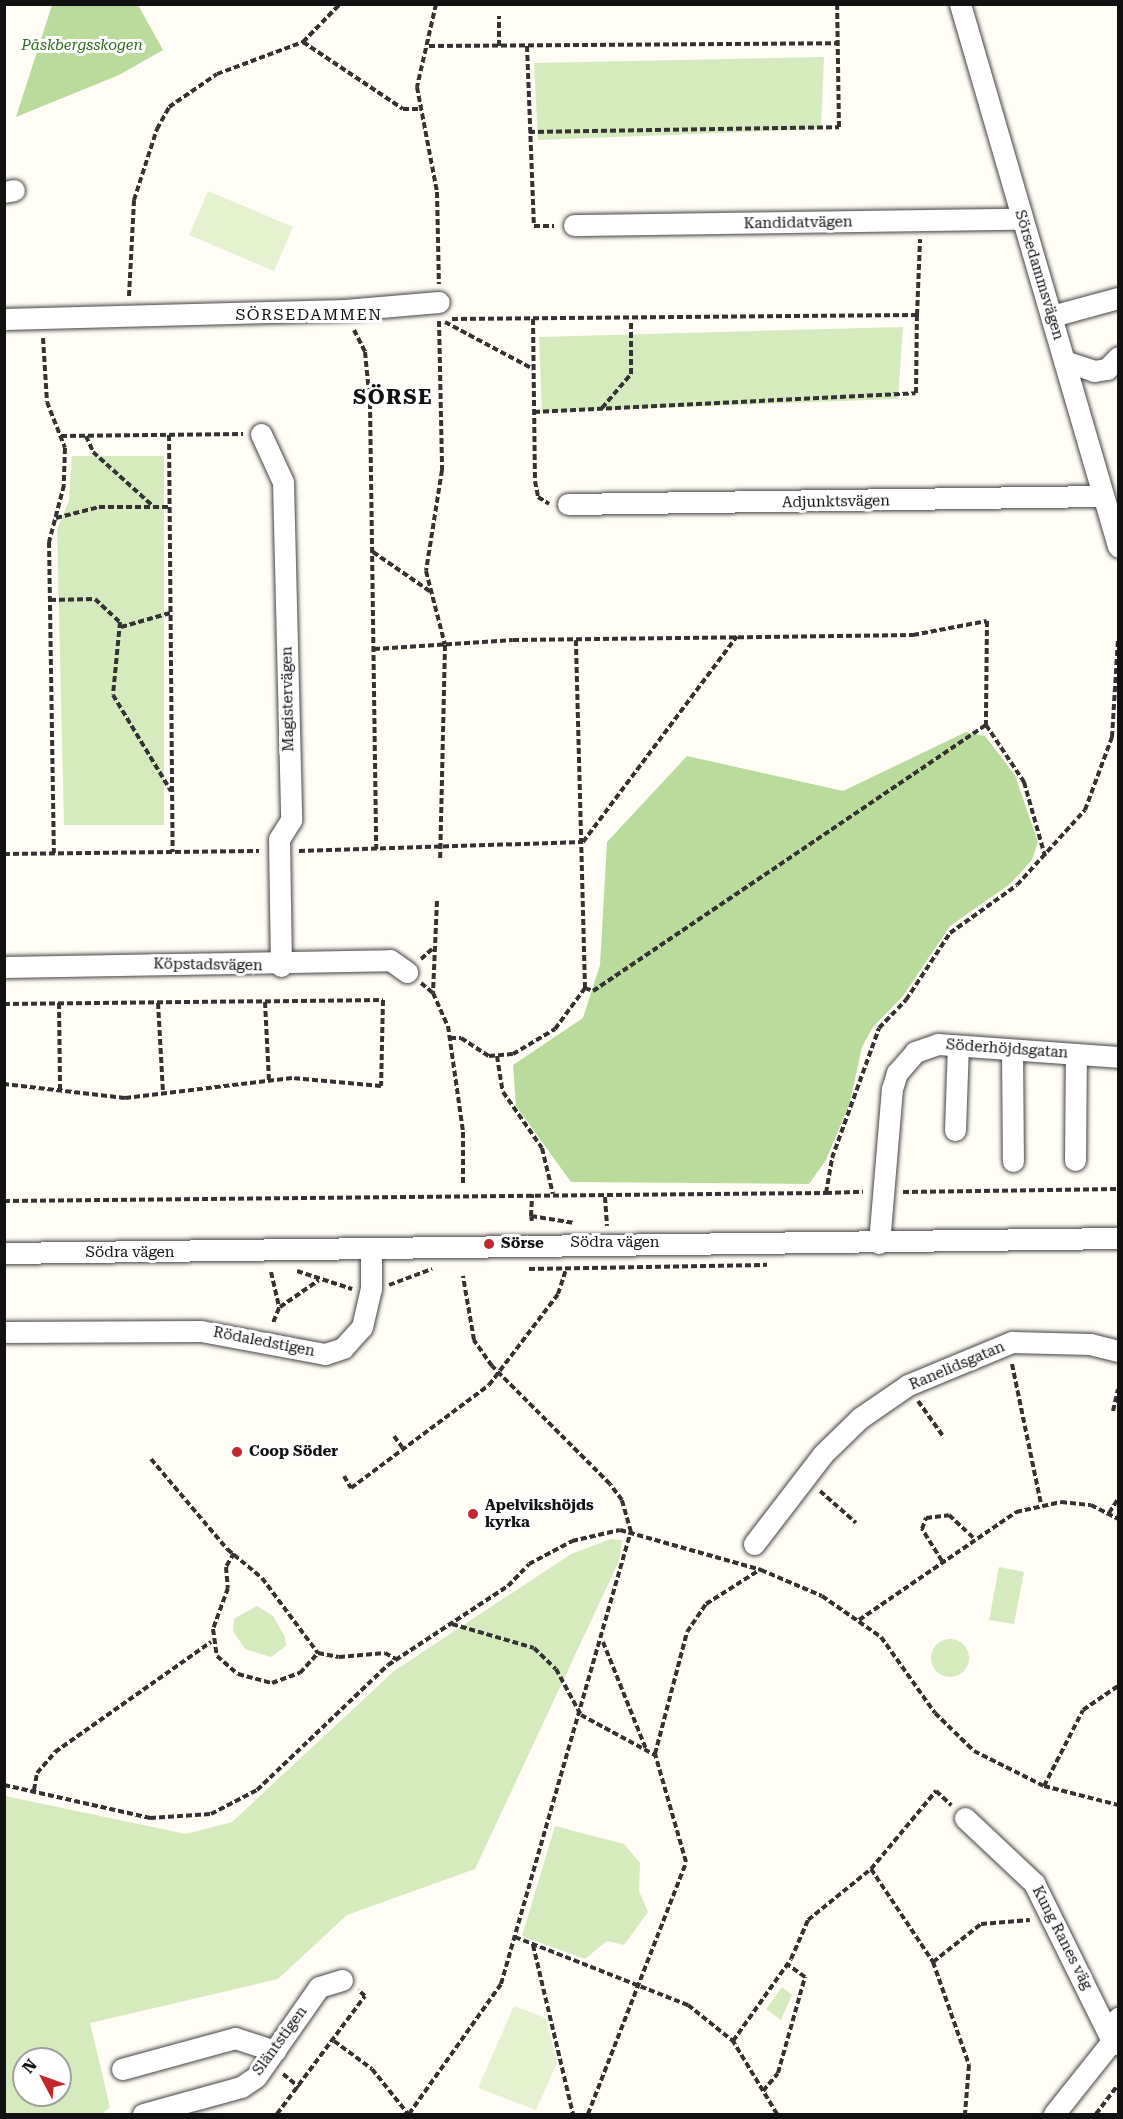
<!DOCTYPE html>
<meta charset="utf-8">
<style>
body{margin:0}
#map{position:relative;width:1123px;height:2119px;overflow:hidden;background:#fffdf5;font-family:"Roboto Serif",serif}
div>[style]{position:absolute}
.green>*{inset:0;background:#d5ebbd}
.round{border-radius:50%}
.forest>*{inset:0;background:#b9dc9c}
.pitch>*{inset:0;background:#e6f2cf}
.path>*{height:4px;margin-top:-2px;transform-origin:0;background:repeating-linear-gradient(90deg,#333 0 6px,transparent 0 9px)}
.roads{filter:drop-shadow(0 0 2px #444) drop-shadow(0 0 2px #444)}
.minor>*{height:21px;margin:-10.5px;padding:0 10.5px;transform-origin:10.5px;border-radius:10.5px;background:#fff}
.dots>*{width:16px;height:16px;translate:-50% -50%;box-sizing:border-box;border:3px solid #fff;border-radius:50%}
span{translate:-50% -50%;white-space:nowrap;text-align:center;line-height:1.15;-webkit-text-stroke:6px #fff;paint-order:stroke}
.park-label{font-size:15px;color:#2f6b1f;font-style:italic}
.street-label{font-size:15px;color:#111}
.poi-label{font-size:15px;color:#111;font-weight:700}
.left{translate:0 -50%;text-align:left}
.neighbourhood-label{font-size:16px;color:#111;letter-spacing:1.5px}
.district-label{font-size:21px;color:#111;font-weight:700;letter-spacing:1.5px}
.frame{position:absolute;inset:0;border:6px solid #111;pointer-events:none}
.north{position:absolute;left:12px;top:2047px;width:60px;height:60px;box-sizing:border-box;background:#fff;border:2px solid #a0a0a0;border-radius:50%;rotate:311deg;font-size:16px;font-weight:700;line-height:24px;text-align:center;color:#111}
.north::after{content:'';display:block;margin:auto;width:21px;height:27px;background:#c4262e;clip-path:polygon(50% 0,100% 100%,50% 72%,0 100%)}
</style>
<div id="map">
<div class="green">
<i style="clip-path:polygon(824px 57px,821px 129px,538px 140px,534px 63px)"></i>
<i style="clip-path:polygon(903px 327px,898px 399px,542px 412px,539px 337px)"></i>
<i style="clip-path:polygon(72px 456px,164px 456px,164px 825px,64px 825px,57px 530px,69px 500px)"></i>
<i style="clip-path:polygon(evenodd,611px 1539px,622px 1540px,619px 1561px,475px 1869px,347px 1915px,278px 1979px,90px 2023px,110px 2107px,102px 2114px,5px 2114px,5px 1796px,186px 1834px,232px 1822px,394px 1671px,571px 1554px,611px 1539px,24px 2059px,60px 2059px,60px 2095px,24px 2095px,24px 2059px)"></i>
<i style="clip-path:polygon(999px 1567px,1024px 1572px,1014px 1624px,989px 1620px)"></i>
<i style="clip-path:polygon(257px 1606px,273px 1616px,285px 1637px,286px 1646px,271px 1657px,245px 1649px,233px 1631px,234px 1619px)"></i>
<i class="round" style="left:931px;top:1639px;width:38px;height:38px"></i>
<i style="clip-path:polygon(555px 1826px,624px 1844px,640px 1863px,639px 1891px,648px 1912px,624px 1945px,607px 1941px,585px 1959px,522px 1936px)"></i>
<i style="clip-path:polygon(782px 1987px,792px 1995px,781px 2020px,766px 2009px)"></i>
</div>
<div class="forest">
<i style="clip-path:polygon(52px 5px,138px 5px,163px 50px,119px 75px,16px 117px)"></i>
<i style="clip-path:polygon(966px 732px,985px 736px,1015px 775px,1038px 842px,1032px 860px,1010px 884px,950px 926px,903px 996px,873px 1027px,862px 1047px,850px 1102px,826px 1160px,809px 1184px,571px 1182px,516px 1106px,513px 1065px,583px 1018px,600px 965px,607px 842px,687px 756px,843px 791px)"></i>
</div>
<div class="pitch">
<i style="clip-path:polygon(208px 191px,293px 227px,274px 271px,189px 235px)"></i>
<i style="clip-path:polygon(514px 2006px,546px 2018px,557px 2063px,536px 2110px,478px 2088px)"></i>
</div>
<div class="path">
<i style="left:436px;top:4px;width:85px;rotate:102.9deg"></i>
<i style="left:417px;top:87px;width:107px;rotate:79.2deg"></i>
<i style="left:437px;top:192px;width:92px;rotate:88.8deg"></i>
<i style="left:303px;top:42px;width:120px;rotate:33.8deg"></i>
<i style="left:403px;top:109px;width:17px"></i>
<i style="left:429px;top:46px;width:409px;rotate:-0.4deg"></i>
<i style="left:499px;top:46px;width:30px;rotate:-90deg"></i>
<i style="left:527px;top:46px;width:180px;rotate:87.8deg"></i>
<i style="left:534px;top:226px;width:20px"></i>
<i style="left:529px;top:132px;width:310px;rotate:-0.9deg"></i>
<i style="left:839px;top:127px;width:123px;rotate:-90.9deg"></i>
<i style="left:129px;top:296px;width:96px;rotate:-87deg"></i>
<i style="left:134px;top:200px;width:75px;rotate:-72.1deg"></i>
<i style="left:157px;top:129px;width:25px;rotate:-61deg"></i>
<i style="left:169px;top:107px;width:58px;rotate:-34.5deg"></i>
<i style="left:217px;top:74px;width:92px;rotate:-20.4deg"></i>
<i style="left:303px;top:42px;width:53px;rotate:-45.8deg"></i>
<i style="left:452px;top:319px;width:465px;rotate:-0.5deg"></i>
<i style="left:917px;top:315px;width:76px;rotate:-87.7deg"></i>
<i style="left:533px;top:319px;width:162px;rotate:89.3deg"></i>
<i style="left:535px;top:481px;width:16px;rotate:79deg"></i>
<i style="left:538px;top:497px;width:13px;rotate:32deg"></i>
<i style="left:439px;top:321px;width:149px;rotate:88.8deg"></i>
<i style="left:442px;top:470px;width:102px;rotate:99deg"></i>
<i style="left:426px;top:571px;width:76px;rotate:75.6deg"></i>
<i style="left:445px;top:645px;width:214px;rotate:91.3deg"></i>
<i style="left:445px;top:322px;width:100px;rotate:28.1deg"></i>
<i style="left:354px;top:330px;width:25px;rotate:63deg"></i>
<i style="left:365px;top:352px;width:51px;rotate:84.4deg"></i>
<i style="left:370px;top:403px;width:446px;rotate:89.2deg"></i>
<i style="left:43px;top:338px;width:64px;rotate:86.4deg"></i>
<i style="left:47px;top:402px;width:49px;rotate:68.6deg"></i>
<i style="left:65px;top:448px;width:37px;rotate:92deg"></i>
<i style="left:64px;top:485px;width:59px;rotate:104.7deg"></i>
<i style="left:49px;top:542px;width:311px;rotate:89.1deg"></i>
<i style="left:602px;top:408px;width:45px;rotate:-49.5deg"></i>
<i style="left:631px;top:374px;width:54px;rotate:-90deg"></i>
<i style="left:534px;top:412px;width:382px;rotate:-2.8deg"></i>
<i style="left:916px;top:393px;width:78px;rotate:-89.3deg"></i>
<i style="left:169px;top:435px;width:417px;rotate:89.5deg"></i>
<i style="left:61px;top:436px;width:182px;rotate:-0.6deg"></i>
<i style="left:86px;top:436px;width:17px;rotate:66deg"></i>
<i style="left:93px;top:452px;width:81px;rotate:42deg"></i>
<i style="left:56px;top:518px;width:44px;rotate:-14.3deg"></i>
<i style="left:99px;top:507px;width:70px"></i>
<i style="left:373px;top:552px;width:70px;rotate:34.6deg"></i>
<i style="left:50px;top:600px;width:45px;rotate:-1.3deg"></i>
<i style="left:95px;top:599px;width:34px;rotate:43deg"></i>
<i style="left:120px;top:622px;width:73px;rotate:95.5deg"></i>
<i style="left:113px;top:695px;width:112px;rotate:58.9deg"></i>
<i style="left:121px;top:627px;width:51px;rotate:-15.9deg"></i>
<i style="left:374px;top:649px;width:139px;rotate:-3.7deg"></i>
<i style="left:513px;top:640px;width:400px;rotate:-0.7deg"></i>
<i style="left:913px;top:635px;width:75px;rotate:-10.7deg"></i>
<i style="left:987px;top:621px;width:104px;rotate:90.6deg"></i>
<i style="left:986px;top:725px;width:69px;rotate:56.3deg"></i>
<i style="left:1024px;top:782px;width:77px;rotate:74.2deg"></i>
<i style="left:299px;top:851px;width:284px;rotate:-1.8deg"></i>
<i style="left:583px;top:842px;width:257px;rotate:-53.2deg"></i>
<i style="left:4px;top:854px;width:255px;rotate:-0.7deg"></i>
<i style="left:437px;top:901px;width:92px;rotate:92.5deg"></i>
<i style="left:433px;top:993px;width:36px;rotate:66deg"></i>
<i style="left:448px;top:1026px;width:107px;rotate:81.9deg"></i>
<i style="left:463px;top:1132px;width:54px;rotate:90deg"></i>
<i style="left:421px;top:959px;width:15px;rotate:-42deg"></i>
<i style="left:421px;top:983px;width:16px;rotate:40deg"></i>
<i style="left:585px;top:988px;width:9px;rotate:21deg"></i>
<i style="left:593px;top:991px;width:475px;rotate:-34.1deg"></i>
<i style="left:265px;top:1002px;width:79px;rotate:87.1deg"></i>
<i style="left:59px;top:1003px;width:88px;rotate:89.3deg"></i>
<i style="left:158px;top:1003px;width:90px;rotate:86.8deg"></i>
<i style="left:4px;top:1004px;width:379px;rotate:-0.6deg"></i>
<i style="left:383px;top:1000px;width:86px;rotate:91.3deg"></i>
<i style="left:381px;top:1086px;width:89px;rotate:-174.9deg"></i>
<i style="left:292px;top:1078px;width:168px;rotate:173.2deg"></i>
<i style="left:125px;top:1098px;width:122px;rotate:-173.4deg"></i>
<i style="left:450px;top:1038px;width:11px"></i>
<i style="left:461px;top:1038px;width:33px;rotate:33deg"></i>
<i style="left:489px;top:1056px;width:24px;rotate:-5deg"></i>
<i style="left:513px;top:1054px;width:49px;rotate:-30.8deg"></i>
<i style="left:555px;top:1029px;width:51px;rotate:-53.8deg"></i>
<i style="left:585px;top:988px;width:348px;rotate:-91.5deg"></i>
<i style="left:497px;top:1056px;width:36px;rotate:81deg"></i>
<i style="left:503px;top:1092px;width:68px;rotate:55.1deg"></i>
<i style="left:542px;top:1148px;width:47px;rotate:76.6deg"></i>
<i style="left:903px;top:1192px;width:215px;rotate:-0.8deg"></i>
<i style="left:826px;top:1193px;width:37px;rotate:-2deg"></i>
<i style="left:605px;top:1197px;width:29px;rotate:86deg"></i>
<i style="left:4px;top:1201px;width:822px;rotate:-0.56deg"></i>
<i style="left:826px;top:1193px;width:36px;rotate:-80deg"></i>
<i style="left:832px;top:1158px;width:138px;rotate:-70.1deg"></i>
<i style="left:879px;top:1028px;width:39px;rotate:-46deg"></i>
<i style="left:906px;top:1000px;width:80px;rotate:-56.7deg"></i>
<i style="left:950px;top:933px;width:82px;rotate:-35.6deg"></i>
<i style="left:1017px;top:885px;width:101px;rotate:-47.8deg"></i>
<i style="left:1085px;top:810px;width:78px;rotate:-69.7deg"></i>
<i style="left:1112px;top:737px;width:98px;rotate:-86.5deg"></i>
<i style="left:531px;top:1216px;width:22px;rotate:-87deg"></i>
<i style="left:532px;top:1221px;width:5px;rotate:-101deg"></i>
<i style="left:531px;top:1216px;width:44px;rotate:9.2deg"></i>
<i style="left:529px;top:1269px;width:238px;rotate:-1deg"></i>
<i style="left:297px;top:1271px;width:58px;rotate:18.1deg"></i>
<i style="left:271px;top:1272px;width:37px;rotate:77deg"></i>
<i style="left:279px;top:1308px;width:16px;rotate:112deg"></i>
<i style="left:389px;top:1285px;width:46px;rotate:-20.4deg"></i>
<i style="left:280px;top:1307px;width:47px;rotate:-34.7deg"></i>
<i style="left:1012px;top:1364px;width:143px;rotate:78.3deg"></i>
<i style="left:918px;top:1401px;width:43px;rotate:54.5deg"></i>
<i style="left:1113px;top:1411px;width:22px;rotate:-77deg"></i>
<i style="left:394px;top:1436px;width:14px;rotate:54deg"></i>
<i style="left:151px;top:1459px;width:118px;rotate:49.8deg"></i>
<i style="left:227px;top:1549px;width:45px;rotate:39.6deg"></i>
<i style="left:262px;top:1578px;width:94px;rotate:53.3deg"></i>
<i style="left:318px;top:1653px;width:21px;rotate:11deg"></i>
<i style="left:339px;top:1657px;width:46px;rotate:-5deg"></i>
<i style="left:385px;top:1653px;width:13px;rotate:29deg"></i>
<i style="left:344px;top:1476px;width:14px;rotate:60deg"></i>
<i style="left:351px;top:1488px;width:172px;rotate:-36.7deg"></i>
<i style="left:489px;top:1385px;width:114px;rotate:-52.8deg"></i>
<i style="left:558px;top:1294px;width:25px;rotate:-72deg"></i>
<i style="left:820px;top:1491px;width:48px;rotate:41.6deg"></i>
<i style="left:1109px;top:1513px;width:17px;rotate:-57deg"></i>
<i style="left:234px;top:1553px;width:16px;rotate:120deg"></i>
<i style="left:226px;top:1567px;width:21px;rotate:85deg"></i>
<i style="left:228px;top:1588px;width:44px;rotate:110.1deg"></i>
<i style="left:213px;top:1629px;width:27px;rotate:82deg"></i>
<i style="left:217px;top:1656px;width:28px;rotate:41deg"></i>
<i style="left:238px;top:1674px;width:35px;rotate:15deg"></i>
<i style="left:272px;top:1683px;width:30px;rotate:-20deg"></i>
<i style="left:300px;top:1673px;width:27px;rotate:-48deg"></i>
<i style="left:942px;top:1561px;width:38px;rotate:-122deg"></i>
<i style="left:922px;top:1529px;width:12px;rotate:-70deg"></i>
<i style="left:926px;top:1518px;width:23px;rotate:-7deg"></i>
<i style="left:949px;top:1515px;width:35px;rotate:43deg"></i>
<i style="left:859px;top:1620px;width:191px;rotate:-34.5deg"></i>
<i style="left:1016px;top:1512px;width:46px;rotate:-12.5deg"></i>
<i style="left:1061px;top:1502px;width:30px;rotate:6deg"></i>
<i style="left:1091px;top:1505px;width:30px;rotate:27deg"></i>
<i style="left:452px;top:1624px;width:85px;rotate:16.3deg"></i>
<i style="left:534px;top:1648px;width:30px;rotate:44deg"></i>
<i style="left:556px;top:1669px;width:52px;rotate:61.5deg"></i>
<i style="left:581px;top:1715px;width:84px;rotate:28.4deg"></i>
<i style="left:603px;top:1642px;width:115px;rotate:68.1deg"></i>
<i style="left:4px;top:1785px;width:150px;rotate:12.7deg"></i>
<i style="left:150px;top:1818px;width:61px;rotate:-3.8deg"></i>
<i style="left:211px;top:1814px;width:52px;rotate:-27.6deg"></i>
<i style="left:257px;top:1790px;width:181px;rotate:-43.7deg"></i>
<i style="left:388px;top:1665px;width:144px;rotate:-33.4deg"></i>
<i style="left:508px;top:1586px;width:30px;rotate:-46deg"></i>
<i style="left:529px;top:1564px;width:49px;rotate:-28.1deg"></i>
<i style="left:572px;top:1541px;width:49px;rotate:-12.9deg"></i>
<i style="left:620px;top:1530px;width:147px;rotate:15.8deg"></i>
<i style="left:761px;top:1570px;width:66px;rotate:23.1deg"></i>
<i style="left:822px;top:1596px;width:72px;rotate:34.8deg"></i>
<i style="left:881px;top:1637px;width:93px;rotate:54.6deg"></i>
<i style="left:935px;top:1713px;width:54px;rotate:44.3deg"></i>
<i style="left:974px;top:1751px;width:78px;rotate:26.6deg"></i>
<i style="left:1044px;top:1786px;width:76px;rotate:14.4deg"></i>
<i style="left:1044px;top:1786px;width:85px;rotate:-62.8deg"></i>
<i style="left:1083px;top:1710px;width:42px;rotate:-34.4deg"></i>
<i style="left:34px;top:1790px;width:17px;rotate:-80deg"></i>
<i style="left:37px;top:1773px;width:28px;rotate:-49deg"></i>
<i style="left:55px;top:1752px;width:191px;rotate:-35.2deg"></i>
<i style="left:871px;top:1869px;width:112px;rotate:56.3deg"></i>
<i style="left:933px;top:1962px;width:109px;rotate:70.7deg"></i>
<i style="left:969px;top:2065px;width:49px;rotate:94.7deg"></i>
<i style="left:515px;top:1937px;width:186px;rotate:21.5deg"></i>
<i style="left:688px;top:2005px;width:58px;rotate:38.7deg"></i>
<i style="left:533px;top:1945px;width:174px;rotate:76.7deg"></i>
<i style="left:933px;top:1962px;width:61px;rotate:-38.4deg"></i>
<i style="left:981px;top:1924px;width:49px;rotate:-4.7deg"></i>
<i style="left:334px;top:2041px;width:47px;rotate:36.4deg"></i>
<i style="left:372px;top:2069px;width:58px;rotate:51.3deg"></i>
<i style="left:283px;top:2074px;width:21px;rotate:39deg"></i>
<i style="left:763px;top:2091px;width:23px;rotate:-50deg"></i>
<i style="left:778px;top:2073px;width:100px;rotate:-74.3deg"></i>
<i style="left:805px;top:1977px;width:22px;rotate:-144deg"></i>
<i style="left:277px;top:2114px;width:147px;rotate:-53.3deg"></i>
<i style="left:365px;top:1996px;width:9px;rotate:-139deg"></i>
<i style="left:409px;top:2114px;width:159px;rotate:-54.7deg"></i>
<i style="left:501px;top:1984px;width:470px;rotate:-74deg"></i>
<i style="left:631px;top:1532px;width:33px;rotate:-106deg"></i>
<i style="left:622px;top:1500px;width:20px;rotate:-127deg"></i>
<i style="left:610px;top:1484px;width:167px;rotate:-135deg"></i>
<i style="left:492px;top:1366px;width:32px;rotate:-125deg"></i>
<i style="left:474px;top:1340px;width:65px;rotate:-99.8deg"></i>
<i style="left:588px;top:2114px;width:270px;rotate:-68.7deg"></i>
<i style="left:686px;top:1862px;width:112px;rotate:-106deg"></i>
<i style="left:655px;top:1754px;width:126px;rotate:-75.3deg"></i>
<i style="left:687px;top:1632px;width:34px;rotate:-56deg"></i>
<i style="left:706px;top:1604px;width:65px;rotate:-32.5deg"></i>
<i style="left:777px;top:2114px;width:85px;rotate:-121.1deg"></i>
<i style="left:733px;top:2041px;width:100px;rotate:-54.7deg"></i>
<i style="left:791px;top:1959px;width:43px;rotate:-66.4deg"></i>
<i style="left:808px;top:1920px;width:81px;rotate:-39deg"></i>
<i style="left:871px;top:1869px;width:102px;rotate:-50.2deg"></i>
<i style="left:936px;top:1791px;width:21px;rotate:43deg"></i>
<i style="left:1096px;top:2114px;width:36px;rotate:-53deg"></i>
</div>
<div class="roads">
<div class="minor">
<i style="left:960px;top:4px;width:565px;rotate:73.75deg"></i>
<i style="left:4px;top:192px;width:10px;rotate:-11deg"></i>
<i style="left:574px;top:225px;width:447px;rotate:-0.8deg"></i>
<i style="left:1052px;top:316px;width:68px;rotate:-15.3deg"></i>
<i style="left:4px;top:319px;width:341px;rotate:-1.5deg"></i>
<i style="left:345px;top:310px;width:94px;rotate:-4.9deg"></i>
<i style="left:1064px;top:361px;width:32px;rotate:18deg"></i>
<i style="left:1094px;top:371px;width:13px;rotate:-9deg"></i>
<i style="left:1107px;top:369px;width:16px;rotate:-47deg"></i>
<i style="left:261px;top:434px;width:53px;rotate:65.4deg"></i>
<i style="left:283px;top:482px;width:338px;rotate:88.6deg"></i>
<i style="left:291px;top:820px;width:22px;rotate:122deg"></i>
<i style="left:279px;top:839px;width:127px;rotate:89.1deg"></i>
<i style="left:568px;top:504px;width:535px;rotate:-0.86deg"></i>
<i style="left:4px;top:967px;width:386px;rotate:-1deg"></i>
<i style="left:390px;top:960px;width:21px;rotate:35deg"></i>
<i style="left:1012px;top:1050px;width:111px;rotate:89.5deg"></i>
<i style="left:955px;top:1130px;width:84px;rotate:-88deg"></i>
<i style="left:1075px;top:1160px;width:106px;rotate:-89.5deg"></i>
<i style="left:879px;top:1243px;width:155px;rotate:-85.2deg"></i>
<i style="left:892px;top:1089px;width:17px;rotate:-73deg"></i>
<i style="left:897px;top:1073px;width:28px;rotate:-49deg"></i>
<i style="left:915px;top:1052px;width:24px;rotate:-19deg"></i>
<i style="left:938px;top:1044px;width:180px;rotate:4.1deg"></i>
<i style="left:4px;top:1253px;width:1114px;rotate:-0.77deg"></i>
<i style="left:4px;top:1332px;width:197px;rotate:-0.3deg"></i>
<i style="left:201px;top:1331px;width:126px;rotate:10.5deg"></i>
<i style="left:325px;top:1354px;width:19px;rotate:-18deg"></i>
<i style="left:343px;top:1348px;width:28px;rotate:-48deg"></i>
<i style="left:362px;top:1327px;width:40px;rotate:-77deg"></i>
<i style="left:371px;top:1288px;width:40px;rotate:-90deg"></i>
<i style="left:754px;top:1544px;width:113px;rotate:-52.5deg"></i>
<i style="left:823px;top:1454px;width:52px;rotate:-44.2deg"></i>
<i style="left:860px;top:1418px;width:58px;rotate:-34.5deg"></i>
<i style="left:908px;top:1385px;width:113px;rotate:-22.5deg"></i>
<i style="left:1012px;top:1342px;width:78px;rotate:1.5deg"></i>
<i style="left:1090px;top:1344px;width:29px;rotate:14deg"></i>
<i style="left:965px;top:1818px;width:95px;rotate:43.3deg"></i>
<i style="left:1034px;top:1883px;width:176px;rotate:63.7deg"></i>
<i style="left:1112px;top:2041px;width:7px;rotate:27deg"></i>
<i style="left:122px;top:2069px;width:117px;rotate:-15.3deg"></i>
<i style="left:235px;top:2038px;width:42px;rotate:18deg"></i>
<i style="left:143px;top:2114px;width:102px;rotate:-15.4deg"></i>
<i style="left:241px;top:2087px;width:18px;rotate:-34deg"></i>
<i style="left:256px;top:2077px;width:110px;rotate:-55deg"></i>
<i style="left:319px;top:1987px;width:24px;rotate:-17deg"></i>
<i style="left:1054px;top:2114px;width:93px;rotate:-51.5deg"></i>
<i style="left:1112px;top:2041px;width:24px;rotate:-75deg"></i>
</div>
</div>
<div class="dots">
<i style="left:489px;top:1244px;background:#c4262e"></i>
<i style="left:237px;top:1452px;background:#c4262e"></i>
<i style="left:473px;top:1514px;background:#c4262e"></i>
</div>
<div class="park-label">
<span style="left:82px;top:46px">Påskbergsskogen</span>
</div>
<div class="street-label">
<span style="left:798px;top:223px;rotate:-1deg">Kandidatvägen</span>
<span style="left:1039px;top:275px;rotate:73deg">Sörsedammsvägen</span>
<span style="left:836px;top:502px;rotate:-1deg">Adjunktsvägen</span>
<span style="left:288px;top:699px;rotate:-91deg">Magistervägen</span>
<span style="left:208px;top:965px;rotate:1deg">Köpstadsvägen</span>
<span style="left:1007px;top:1049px;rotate:4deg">Söderhöjdsgatan</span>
<span style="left:615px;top:1243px">Södra vägen</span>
<span style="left:130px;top:1253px">Södra vägen</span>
<span style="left:264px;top:1342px;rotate:11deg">Rödaledstigen</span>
<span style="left:957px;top:1366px;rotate:-23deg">Ranelidsgatan</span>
<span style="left:1062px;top:1938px;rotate:63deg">Kung Ranes väg</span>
<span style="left:280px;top:2041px;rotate:-54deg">Släntstigen</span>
</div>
<div class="poi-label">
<span class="left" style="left:501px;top:1244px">Sörse</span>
<span class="left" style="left:249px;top:1452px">Coop Söder</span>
<span class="left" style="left:485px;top:1514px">Apelvikshöjds<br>kyrka</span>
</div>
<div class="neighbourhood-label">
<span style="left:309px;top:315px">SÖRSEDAMMEN</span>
</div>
<div class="district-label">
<span style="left:393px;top:397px">SÖRSE</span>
</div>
<div class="frame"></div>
<div class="north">N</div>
</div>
